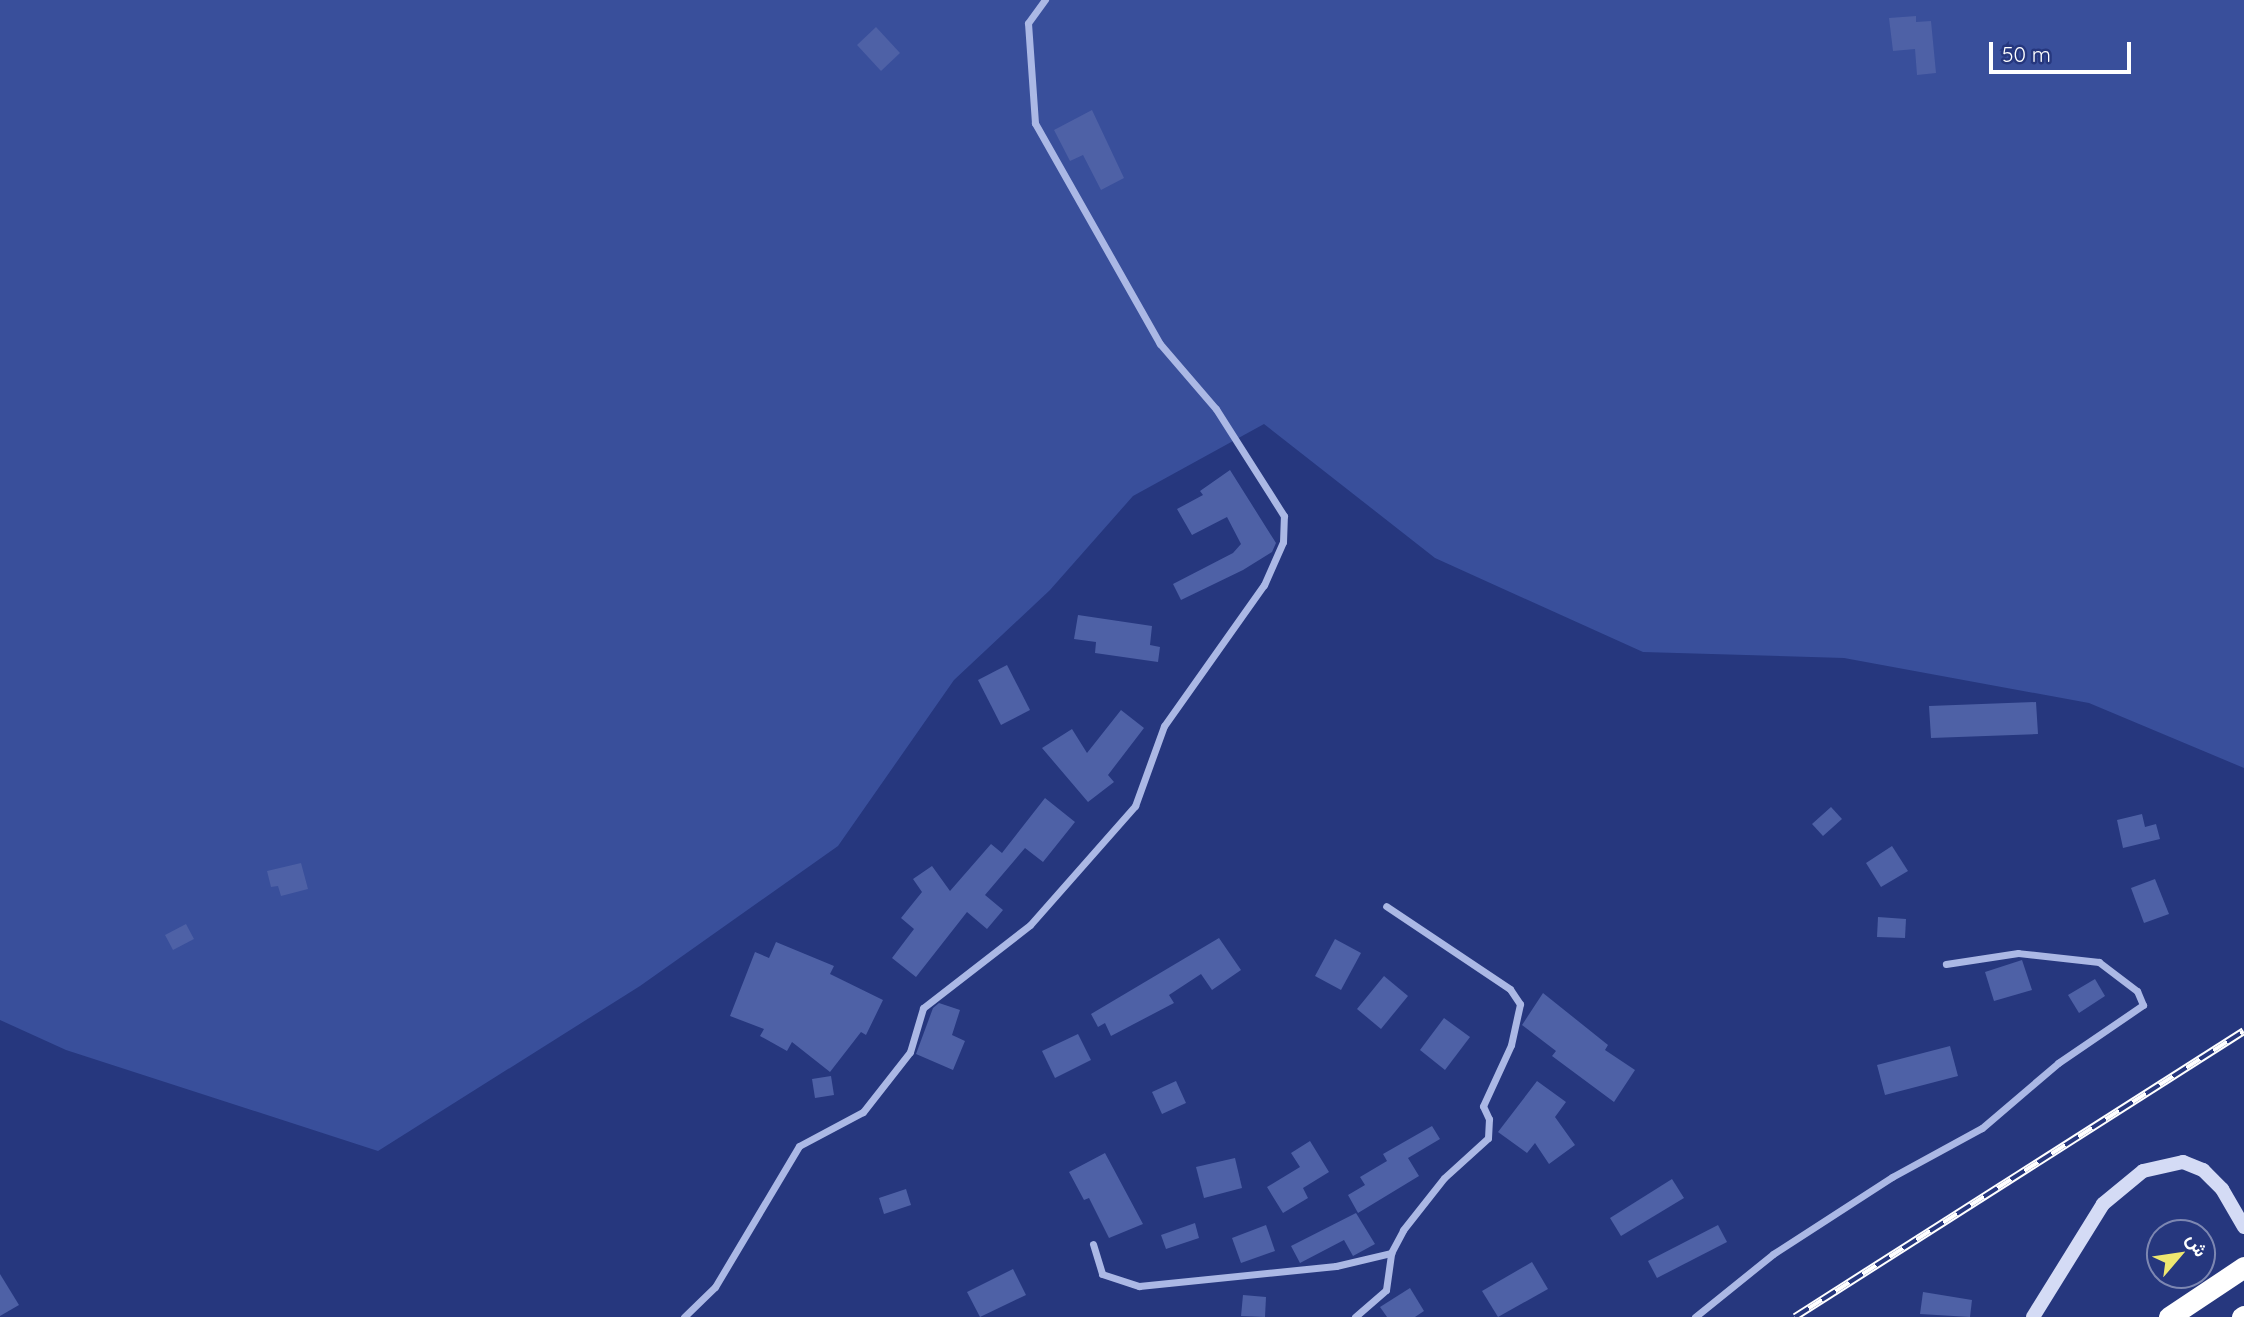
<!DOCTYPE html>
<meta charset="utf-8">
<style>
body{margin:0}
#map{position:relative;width:2244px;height:1317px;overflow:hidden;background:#26377e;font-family:Quicksand,Vazirmatn,sans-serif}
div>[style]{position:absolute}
.green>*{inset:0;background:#394f9b}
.building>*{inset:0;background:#4e61a6}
.street>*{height:7px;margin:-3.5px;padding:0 3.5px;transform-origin:3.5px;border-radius:3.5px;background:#abb8e5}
.secondary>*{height:14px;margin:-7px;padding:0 7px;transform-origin:7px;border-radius:7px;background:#d4dbf5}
.highway>*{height:21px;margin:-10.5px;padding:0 10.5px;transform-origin:10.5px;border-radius:10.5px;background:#fff}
.rail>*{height:8px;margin-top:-4px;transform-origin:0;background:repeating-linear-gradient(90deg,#26377e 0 16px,#fff 0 32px);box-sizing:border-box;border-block:2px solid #fff}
span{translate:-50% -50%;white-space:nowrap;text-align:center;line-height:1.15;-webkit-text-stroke:6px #26377e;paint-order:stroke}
.north{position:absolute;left:2146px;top:1219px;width:70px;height:70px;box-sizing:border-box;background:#26377e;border:2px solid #7d87b2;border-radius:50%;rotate:61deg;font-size:19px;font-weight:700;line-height:28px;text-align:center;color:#fff}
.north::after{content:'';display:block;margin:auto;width:24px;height:32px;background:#eee770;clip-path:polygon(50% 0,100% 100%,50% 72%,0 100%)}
.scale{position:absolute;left:1989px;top:42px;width:142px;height:32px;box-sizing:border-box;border:4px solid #fff;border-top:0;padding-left:9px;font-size:21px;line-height:24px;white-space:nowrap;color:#fff;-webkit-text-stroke:5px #26377e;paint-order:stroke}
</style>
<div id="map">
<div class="green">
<i style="clip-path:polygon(0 0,2244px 0,2244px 768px,2089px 703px,1844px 658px,1643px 652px,1435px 558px,1264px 424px,1133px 496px,1050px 590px,954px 680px,838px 846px,640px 986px,378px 1151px,66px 1050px,0 1020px)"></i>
</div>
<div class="building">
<i style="clip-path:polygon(1916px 16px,1916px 22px,1931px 21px,1936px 73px,1917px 75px,1915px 49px,1893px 51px,1889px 18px)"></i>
<i style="clip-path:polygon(876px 27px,900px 53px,881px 71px,857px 45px)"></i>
<i style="clip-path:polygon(1092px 110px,1124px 178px,1101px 190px,1083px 155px,1070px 161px,1054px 130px)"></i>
<i style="clip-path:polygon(1230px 470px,1276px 543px,1272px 552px,1243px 570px,1181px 600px,1173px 584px,1233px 553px,1241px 544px,1227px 517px,1192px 535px,1177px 509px,1203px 495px,1200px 491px)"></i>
<i style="clip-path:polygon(1078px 615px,1152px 626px,1150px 645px,1160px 647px,1158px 662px,1095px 653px,1096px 642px,1074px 639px)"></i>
<i style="clip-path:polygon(1007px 665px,1030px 710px,1001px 725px,978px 680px)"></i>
<i style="clip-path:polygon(2036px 702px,2038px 734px,1931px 738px,1929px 706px)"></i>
<i style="clip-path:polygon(1121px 710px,1144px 728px,1108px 775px,1114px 782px,1088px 802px,1042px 748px,1072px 729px,1087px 753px)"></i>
<i style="clip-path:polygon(1045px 798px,1075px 822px,1043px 862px,1025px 848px,985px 895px,1003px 910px,987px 929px,967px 912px,916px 977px,892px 958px,914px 929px,901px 918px,922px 892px,913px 879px,932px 866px,950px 891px,991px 844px,1002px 853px)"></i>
<i style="clip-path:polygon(1831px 807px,1842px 819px,1823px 836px,1812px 824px)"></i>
<i style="clip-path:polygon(2142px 814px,2145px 827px,2156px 824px,2160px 839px,2123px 848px,2117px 820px)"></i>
<i style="clip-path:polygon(1892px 846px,1908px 871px,1881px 887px,1866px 863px)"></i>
<i style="clip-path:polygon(301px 863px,308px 889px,281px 896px,278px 886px,271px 887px,267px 871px)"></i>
<i style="clip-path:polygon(2155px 879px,2169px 914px,2144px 923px,2131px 888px)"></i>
<i style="clip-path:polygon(1878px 917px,1906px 919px,1905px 938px,1877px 937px)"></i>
<i style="clip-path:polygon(186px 924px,194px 939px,173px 950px,165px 935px)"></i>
<i style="clip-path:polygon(1219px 938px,1241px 970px,1212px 990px,1201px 974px,1169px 995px,1174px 1003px,1111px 1036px,1105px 1023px,1098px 1027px,1091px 1014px)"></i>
<i style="clip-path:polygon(1335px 939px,1361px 953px,1341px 990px,1315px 976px)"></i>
<i style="clip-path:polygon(776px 942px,834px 966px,830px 974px,883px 1000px,866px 1035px,861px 1032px,830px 1072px,792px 1042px,787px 1051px,760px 1036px,764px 1029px,730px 1016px,755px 952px,769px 958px)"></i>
<i style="clip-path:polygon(2022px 960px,2032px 990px,1994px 1001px,1985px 972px)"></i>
<i style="clip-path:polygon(1384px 976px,1408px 996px,1381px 1029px,1357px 1009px)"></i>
<i style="clip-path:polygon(2095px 979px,2105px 996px,2079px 1013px,2068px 995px)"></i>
<i style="clip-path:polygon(1543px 993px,1608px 1045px,1605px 1050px,1635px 1070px,1614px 1102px,1552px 1056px,1556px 1051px,1522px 1025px)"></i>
<i style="clip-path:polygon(939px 1003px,960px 1010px,952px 1035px,965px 1041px,953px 1070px,916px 1054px,933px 1008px)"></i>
<i style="clip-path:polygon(1444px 1018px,1470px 1037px,1445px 1070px,1420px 1050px)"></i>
<i style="clip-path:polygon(1078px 1034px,1091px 1060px,1055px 1078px,1042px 1051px)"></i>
<i style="clip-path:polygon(1950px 1046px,1958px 1076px,1885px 1095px,1877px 1065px)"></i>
<i style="clip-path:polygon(831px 1076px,834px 1095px,815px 1098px,812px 1079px)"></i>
<i style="clip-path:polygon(1176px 1081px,1186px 1103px,1162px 1114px,1152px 1092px)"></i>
<i style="clip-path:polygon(1537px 1081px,1566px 1102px,1555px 1117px,1575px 1145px,1549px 1164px,1535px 1143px,1527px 1153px,1498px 1132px)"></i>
<i style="clip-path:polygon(1432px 1126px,1440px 1139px,1408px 1158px,1419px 1176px,1358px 1213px,1348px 1195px,1365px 1185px,1360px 1177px,1387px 1161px,1383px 1154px)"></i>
<i style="clip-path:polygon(1310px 1141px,1329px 1172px,1303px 1188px,1308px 1198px,1283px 1213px,1267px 1187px,1300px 1167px,1291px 1153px)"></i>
<i style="clip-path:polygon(1105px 1153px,1143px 1224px,1109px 1238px,1089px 1198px,1084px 1200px,1069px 1172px)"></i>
<i style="clip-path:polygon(1235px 1158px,1242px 1188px,1204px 1198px,1196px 1167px)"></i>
<i style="clip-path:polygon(1672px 1179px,1684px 1198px,1621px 1236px,1610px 1218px)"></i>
<i style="clip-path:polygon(906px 1189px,911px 1205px,884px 1214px,879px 1198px)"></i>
<i style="clip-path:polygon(1356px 1213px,1375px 1244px,1353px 1256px,1344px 1240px,1300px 1263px,1291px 1246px)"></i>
<i style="clip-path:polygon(1195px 1223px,1199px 1238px,1166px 1249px,1161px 1235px)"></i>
<i style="clip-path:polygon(1266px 1225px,1275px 1251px,1241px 1263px,1232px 1238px)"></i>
<i style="clip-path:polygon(1718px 1225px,1727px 1242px,1657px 1278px,1648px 1261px)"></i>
<i style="clip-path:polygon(1532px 1262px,1548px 1289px,1498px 1317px,1482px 1291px)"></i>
<i style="clip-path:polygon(1013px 1269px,1026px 1295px,980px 1317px,967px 1292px)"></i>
<i style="clip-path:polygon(0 1274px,19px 1305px,0 1316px)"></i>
<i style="clip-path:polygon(1410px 1288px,1424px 1311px,1415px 1317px,1387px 1317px,1380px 1307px)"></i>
<i style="clip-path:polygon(1923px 1292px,1972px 1300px,1970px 1317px,1920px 1314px)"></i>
<i style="clip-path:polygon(1243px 1295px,1266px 1297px,1265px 1317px,1241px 1316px)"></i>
</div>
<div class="street">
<i style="left:1093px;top:1244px;width:31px;rotate:73deg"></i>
<i style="left:1102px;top:1274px;width:39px;rotate:18deg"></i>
<i style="left:1139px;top:1286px;width:198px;rotate:-5.8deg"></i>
<i style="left:1336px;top:1266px;width:57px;rotate:-13.3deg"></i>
<i style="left:684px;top:1317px;width:43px;rotate:-44.1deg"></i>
<i style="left:715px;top:1287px;width:164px;rotate:-59.2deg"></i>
<i style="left:799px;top:1146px;width:72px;rotate:-28deg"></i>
<i style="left:863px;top:1112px;width:76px;rotate:-51.9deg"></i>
<i style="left:910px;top:1052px;width:46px;rotate:-73.5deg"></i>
<i style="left:923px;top:1008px;width:135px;rotate:-37.8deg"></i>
<i style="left:1030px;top:925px;width:159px;rotate:-48.6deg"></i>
<i style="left:1135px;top:806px;width:85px;rotate:-70.1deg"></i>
<i style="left:1164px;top:726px;width:173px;rotate:-54.7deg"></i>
<i style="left:1264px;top:585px;width:47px;rotate:-66.2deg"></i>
<i style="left:1283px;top:542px;width:26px;rotate:-88deg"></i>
<i style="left:1284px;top:516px;width:127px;rotate:-122.4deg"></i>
<i style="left:1216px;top:409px;width:86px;rotate:-130.7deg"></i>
<i style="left:1160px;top:344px;width:254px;rotate:-119.5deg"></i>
<i style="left:1035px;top:123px;width:100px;rotate:-94deg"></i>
<i style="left:1028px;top:23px;width:29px;rotate:-54deg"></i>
<i style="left:1355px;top:1317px;width:41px;rotate:-41.1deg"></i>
<i style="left:1386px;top:1290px;width:37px;rotate:-82deg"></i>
<i style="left:1391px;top:1253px;width:26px;rotate:-62deg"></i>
<i style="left:1403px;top:1230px;width:66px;rotate:-51.7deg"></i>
<i style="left:1444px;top:1178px;width:59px;rotate:-42.3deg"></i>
<i style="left:1488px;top:1138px;width:19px;rotate:-87deg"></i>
<i style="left:1489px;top:1119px;width:14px;rotate:-115deg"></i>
<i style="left:1483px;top:1106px;width:67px;rotate:-65.3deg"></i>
<i style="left:1511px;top:1045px;width:42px;rotate:-77.6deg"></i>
<i style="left:1520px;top:1004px;width:18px;rotate:-124deg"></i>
<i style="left:1510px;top:989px;width:149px;rotate:-146.2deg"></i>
<i style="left:1695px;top:1317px;width:100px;rotate:-38.9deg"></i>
<i style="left:1773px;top:1254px;width:142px;rotate:-32.9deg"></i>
<i style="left:1892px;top:1177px;width:102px;rotate:-28.6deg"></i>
<i style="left:1982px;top:1128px;width:100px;rotate:-40.5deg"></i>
<i style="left:2058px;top:1063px;width:103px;rotate:-34.3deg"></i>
<i style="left:2143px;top:1005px;width:15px;rotate:-113deg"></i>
<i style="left:2137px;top:991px;width:48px;rotate:-142.7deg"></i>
<i style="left:2099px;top:962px;width:81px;rotate:-173.7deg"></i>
<i style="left:2018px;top:953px;width:73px;rotate:171.3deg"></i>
</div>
<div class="secondary">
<i style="left:2033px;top:1317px;width:133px;rotate:-58.2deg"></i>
<i style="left:2103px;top:1204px;width:52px;rotate:-39.5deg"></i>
<i style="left:2143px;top:1171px;width:41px;rotate:-12.7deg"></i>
<i style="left:2183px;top:1162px;width:22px;rotate:22deg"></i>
<i style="left:2203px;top:1170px;width:27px;rotate:45deg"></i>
<i style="left:2222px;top:1189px;width:44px;rotate:59.9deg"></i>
</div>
<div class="highway">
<i style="left:2169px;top:1317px;width:90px;rotate:-33.7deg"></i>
<i style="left:2242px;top:1317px;width:2px;rotate:-27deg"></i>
</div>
<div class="rail">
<i style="left:1795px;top:1317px;width:532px;rotate:-32.5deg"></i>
</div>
<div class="north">ش</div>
<div class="scale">50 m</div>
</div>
